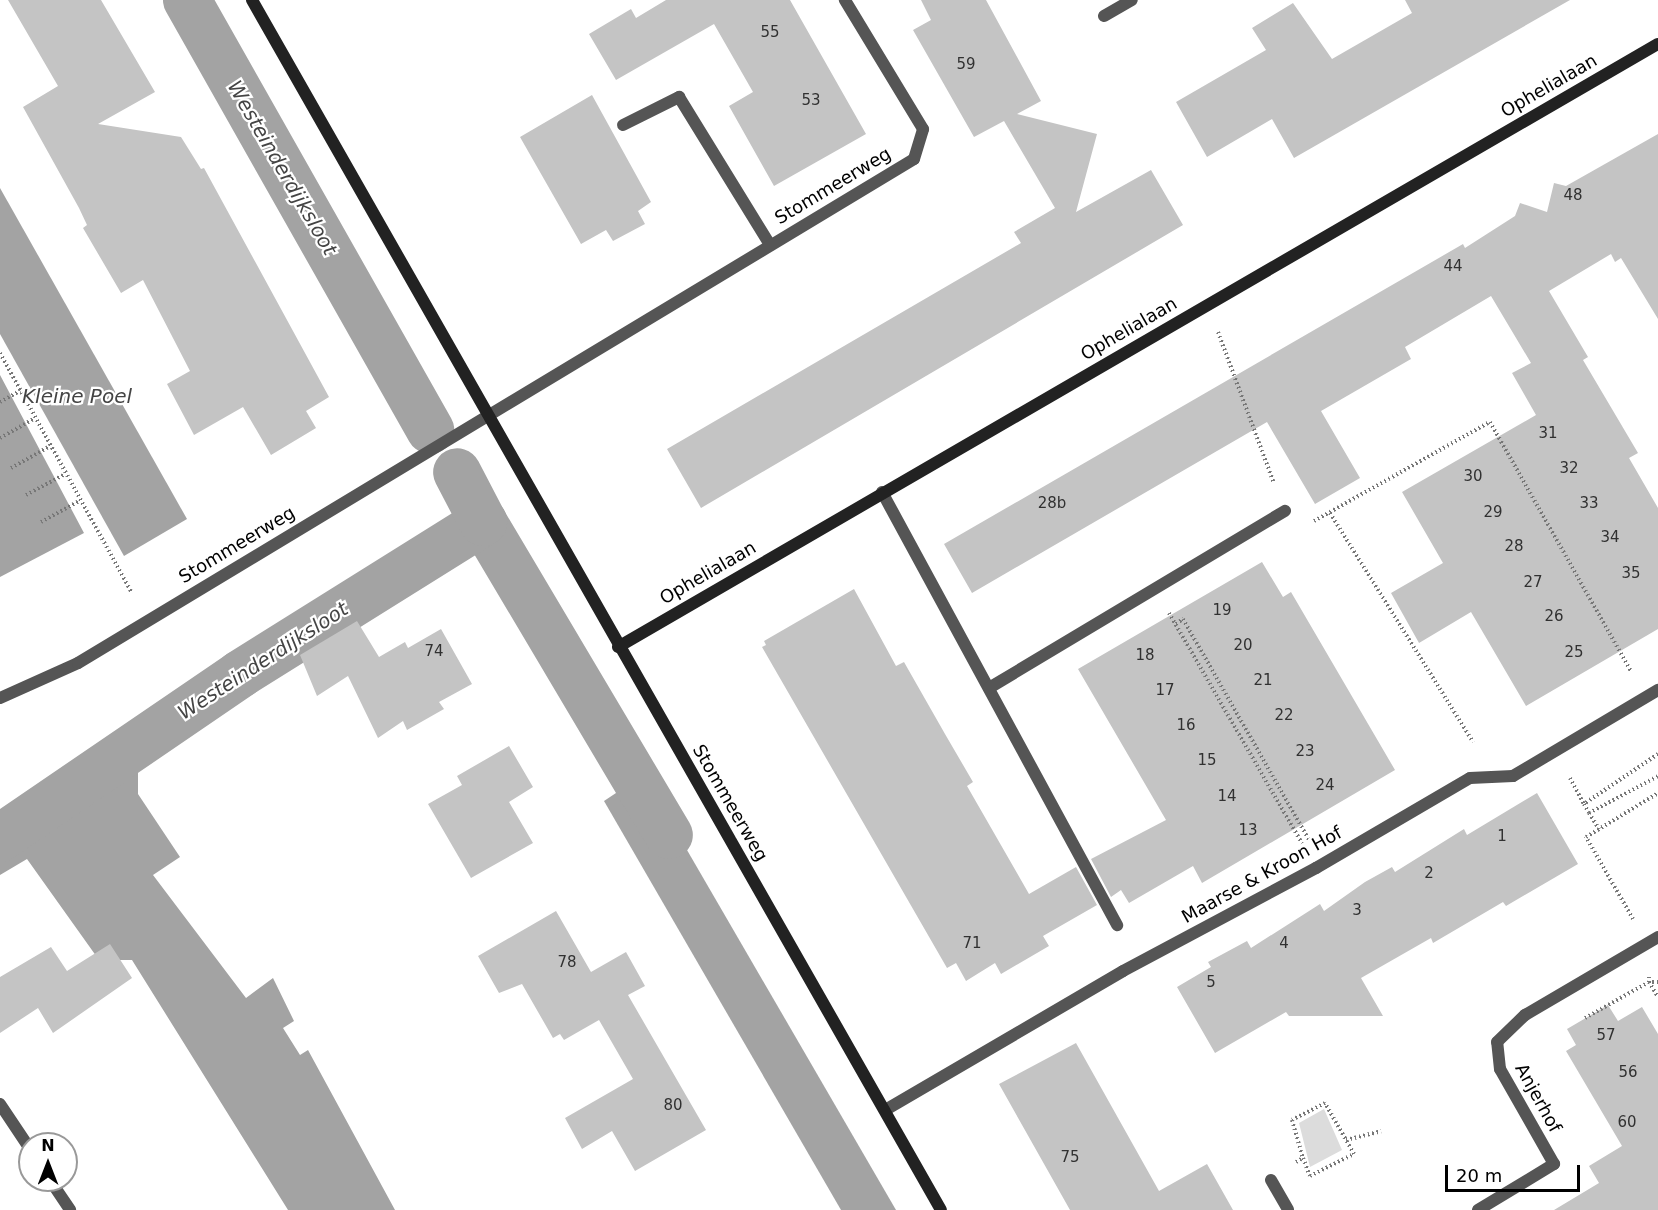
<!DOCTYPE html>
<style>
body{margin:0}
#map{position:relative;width:1658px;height:1210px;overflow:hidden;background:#fff;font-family:"DejaVu Sans",sans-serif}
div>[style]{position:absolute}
.green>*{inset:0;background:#dcdcdc}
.water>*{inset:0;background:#a3a3a3}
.canal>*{height:48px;margin:-24px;padding:0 24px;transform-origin:24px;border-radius:24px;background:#a3a3a3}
.building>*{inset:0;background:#c4c4c4}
.path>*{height:4px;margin-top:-2px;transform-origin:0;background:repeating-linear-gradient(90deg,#777 0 1.5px,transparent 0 4.5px)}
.lane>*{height:12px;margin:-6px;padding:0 6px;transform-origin:6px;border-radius:6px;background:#555}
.street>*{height:12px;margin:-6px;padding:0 6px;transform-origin:6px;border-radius:6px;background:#555}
.secondary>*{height:12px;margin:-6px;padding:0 6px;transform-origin:6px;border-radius:6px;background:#222}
span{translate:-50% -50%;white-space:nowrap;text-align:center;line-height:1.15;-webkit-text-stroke:4.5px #fff;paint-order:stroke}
.number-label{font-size:15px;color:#313131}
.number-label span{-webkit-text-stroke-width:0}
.street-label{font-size:18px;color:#000}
.water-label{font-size:20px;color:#444;font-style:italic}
.north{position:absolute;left:18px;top:1132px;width:60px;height:60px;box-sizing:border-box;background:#fff;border:2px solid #999;border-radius:50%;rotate:0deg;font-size:16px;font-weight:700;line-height:24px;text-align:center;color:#000}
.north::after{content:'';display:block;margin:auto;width:21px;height:27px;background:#000;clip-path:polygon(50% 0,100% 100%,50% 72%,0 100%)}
.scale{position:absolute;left:1445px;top:1165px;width:135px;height:27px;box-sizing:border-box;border:3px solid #000;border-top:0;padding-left:8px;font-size:18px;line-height:21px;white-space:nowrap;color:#000;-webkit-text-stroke:4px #fff;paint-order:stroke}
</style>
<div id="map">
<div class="green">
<i style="clip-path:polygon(1324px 1109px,1342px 1150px,1310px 1167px,1299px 1123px)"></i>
</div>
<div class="water">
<i style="clip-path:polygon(0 188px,187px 519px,124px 556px,0 334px)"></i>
<i style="clip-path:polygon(0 375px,84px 533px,0 577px)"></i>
<i style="clip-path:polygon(147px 721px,138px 763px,138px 794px,180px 857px,153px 875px,246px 998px,273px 978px,294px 1021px,283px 1028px,300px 1055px,308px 1050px,395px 1210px,288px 1210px,132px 960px,99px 960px,27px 859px,0 875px,0 821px)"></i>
<i style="clip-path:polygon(643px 775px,669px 819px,896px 1210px,841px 1210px,604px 801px)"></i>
</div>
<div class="canal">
<i style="left:187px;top:0;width:494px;rotate:60.5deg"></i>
<i style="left:483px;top:522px;width:364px;rotate:59.3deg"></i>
<i style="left:0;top:838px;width:291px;rotate:-34.3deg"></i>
<i style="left:240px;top:674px;width:287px;rotate:-32deg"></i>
<i style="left:483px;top:522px;width:56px;rotate:-117.5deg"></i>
</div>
<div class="building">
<i style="clip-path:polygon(8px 0,101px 0,155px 92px,98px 124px,181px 137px,201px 169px,204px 168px,329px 397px,306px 411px,316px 428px,271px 455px,243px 407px,194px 435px,167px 384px,190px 371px,143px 280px,121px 293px,83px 228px,87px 225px,79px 208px,23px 107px,58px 86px)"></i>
<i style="clip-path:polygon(666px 0,790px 0,866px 134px,774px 186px,729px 106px,753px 92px,714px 24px,616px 80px,589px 34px,631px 9px,636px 18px)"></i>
<i style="clip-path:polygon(921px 0,986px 0,1041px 101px,1017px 114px,1097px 134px,1076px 212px,1151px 170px,1183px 225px,701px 508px,667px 449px,1021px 243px,1014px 232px,1055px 208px,1004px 121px,974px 137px,913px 30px,931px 20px)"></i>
<i style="clip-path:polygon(1405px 0,1570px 0,1294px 158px,1272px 119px,1207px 157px,1176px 102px,1266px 50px,1252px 28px,1293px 3px,1332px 59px,1412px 13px)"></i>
<i style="clip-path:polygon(592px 95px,651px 202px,638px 211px,645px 224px,613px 241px,606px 230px,581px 244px,520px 137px)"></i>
<i style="clip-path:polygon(1658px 134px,1658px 319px,1621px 258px,1615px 262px,1611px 254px,1549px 291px,1588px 357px,1583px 360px,1638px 453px,1629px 458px,1658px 508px,1658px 629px,1526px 706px,1471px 612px,1419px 643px,1391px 593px,1443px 563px,1402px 492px,1536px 415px,1512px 373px,1531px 363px,1491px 296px,1405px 347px,1411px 359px,1321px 411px,1360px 478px,1315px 504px,1267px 422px,972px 593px,944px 544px,1425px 266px,1463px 244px,1465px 248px,1515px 216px,1520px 203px,1547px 212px,1554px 183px,1566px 186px)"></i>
<i style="clip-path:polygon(1262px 562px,1283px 597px,1291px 592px,1395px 770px,1202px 883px,1193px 866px,1129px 903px,1121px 890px,1111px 897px,1091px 859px,1166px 820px,1078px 669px)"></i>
<i style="clip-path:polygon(854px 589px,896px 666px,904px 662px,945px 734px,973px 782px,967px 786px,1029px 894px,1076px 867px,1097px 905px,1043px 936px,1049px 946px,1001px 974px,995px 963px,966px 981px,956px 963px,947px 968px,762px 647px,766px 645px,764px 641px)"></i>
<i style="clip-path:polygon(357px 621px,379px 657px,405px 642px,408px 648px,441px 629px,472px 684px,439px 702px,444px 709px,407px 730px,403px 721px,378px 738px,348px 676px,317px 696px,300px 655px)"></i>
<i style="clip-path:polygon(509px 746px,533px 787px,509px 802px,533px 843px,471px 878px,428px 804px,462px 785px,457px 776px)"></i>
<i style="clip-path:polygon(1537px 793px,1578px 864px,1506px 906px,1503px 902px,1433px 943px,1431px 938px,1361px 978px,1383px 1016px,1289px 1016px,1286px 1012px,1215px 1053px,1177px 987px,1211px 967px,1208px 962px,1247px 941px,1251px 948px,1320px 904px,1324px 911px,1365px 882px,1392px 867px,1395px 872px,1464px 829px,1467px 835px)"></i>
<i style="clip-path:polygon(556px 911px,591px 972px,626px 952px,645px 986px,628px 995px,706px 1130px,635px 1171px,612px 1131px,582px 1149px,565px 1118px,633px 1079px,599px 1020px,564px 1040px,560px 1034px,553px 1038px,522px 984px,499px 993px,478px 956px)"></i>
<i style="clip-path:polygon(110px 944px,132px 978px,53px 1033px,38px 1008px,0 1033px,0 977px,51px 947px,67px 971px)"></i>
<i style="clip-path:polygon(1608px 1005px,1618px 1021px,1642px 1007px,1658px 1034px,1658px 1210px,1554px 1210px,1599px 1183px,1589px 1166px,1622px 1146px,1566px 1051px,1576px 1045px,1567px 1029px)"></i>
<i style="clip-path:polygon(1076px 1043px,1159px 1191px,1207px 1164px,1233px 1210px,1070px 1210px,999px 1084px)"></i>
</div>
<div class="path">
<i style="left:1218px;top:332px;width:161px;rotate:69.7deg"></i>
<i style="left:0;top:353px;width:274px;rotate:61.2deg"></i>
<i style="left:0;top:402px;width:23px;rotate:-29deg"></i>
<i style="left:0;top:438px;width:40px;rotate:-29.7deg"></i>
<i style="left:11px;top:468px;width:45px;rotate:-29.4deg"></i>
<i style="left:26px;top:495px;width:44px;rotate:-28.3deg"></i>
<i style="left:1330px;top:513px;width:270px;rotate:58deg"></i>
<i style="left:1314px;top:521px;width:202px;rotate:-29.4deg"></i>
<i style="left:1490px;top:422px;width:286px;rotate:60.5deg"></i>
<i style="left:41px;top:522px;width:43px;rotate:-28.9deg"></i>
<i style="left:1169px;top:613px;width:266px;rotate:60deg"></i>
<i style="left:1176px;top:624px;width:9px;rotate:-36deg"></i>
<i style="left:1183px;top:619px;width:254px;rotate:60.3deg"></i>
<i style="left:1658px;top:754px;width:89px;rotate:146deg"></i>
<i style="left:1584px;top:804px;width:10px;rotate:61deg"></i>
<i style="left:1589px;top:813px;width:78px;rotate:-28.2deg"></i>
<i style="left:1570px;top:778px;width:30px;rotate:62deg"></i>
<i style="left:1589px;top:813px;width:19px;rotate:58deg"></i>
<i style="left:1633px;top:919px;width:95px;rotate:-119.8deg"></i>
<i style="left:1586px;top:837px;width:84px;rotate:-31.4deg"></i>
<i style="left:1658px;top:982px;width:9px;rotate:180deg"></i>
<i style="left:1649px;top:982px;width:17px;rotate:59deg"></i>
<i style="left:1585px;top:1018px;width:73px;rotate:-29.4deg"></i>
<i style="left:1649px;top:982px;width:5px;rotate:-90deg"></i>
<i style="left:1346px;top:1140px;width:36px;rotate:-14deg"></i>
<i style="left:1296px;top:1162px;width:8px;rotate:-30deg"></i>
<i style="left:1303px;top:1158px;width:19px;rotate:69deg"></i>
<i style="left:1310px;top:1176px;width:49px;rotate:-26.6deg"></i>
<i style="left:1354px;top:1154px;width:59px;rotate:-119.6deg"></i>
<i style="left:1325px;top:1103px;width:37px;rotate:153deg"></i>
<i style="left:1292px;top:1120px;width:40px;rotate:74deg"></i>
</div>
<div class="lane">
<i style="left:623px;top:125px;width:63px;rotate:-26.6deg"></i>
<i style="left:679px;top:97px;width:174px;rotate:58.4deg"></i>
</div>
<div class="street">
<i style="left:1104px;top:16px;width:32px;rotate:-30deg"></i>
<i style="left:882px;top:492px;width:493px;rotate:61.5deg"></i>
<i style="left:989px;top:688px;width:345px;rotate:-30.9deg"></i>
<i style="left:0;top:698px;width:85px;rotate:-24.2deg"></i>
<i style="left:78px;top:663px;width:976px;rotate:-31.08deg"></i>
<i style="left:914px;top:159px;width:31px;rotate:-73deg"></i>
<i style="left:923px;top:129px;width:151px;rotate:-121.2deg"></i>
<i style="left:0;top:1104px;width:54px;rotate:56.3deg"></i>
<i style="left:887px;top:1109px;width:273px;rotate:-30.3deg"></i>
<i style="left:1123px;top:971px;width:219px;rotate:-28.1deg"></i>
<i style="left:1316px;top:868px;width:178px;rotate:-30.3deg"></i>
<i style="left:1470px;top:778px;width:43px;rotate:-2.7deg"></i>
<i style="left:1513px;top:776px;width:169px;rotate:-30.7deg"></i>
<i style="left:50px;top:1180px;width:36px;rotate:56deg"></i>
<i style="left:1271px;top:1180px;width:34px;rotate:60deg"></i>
<i style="left:1478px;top:1210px;width:89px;rotate:-31.2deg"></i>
<i style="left:1554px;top:1164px;width:109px;rotate:-119.6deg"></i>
<i style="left:1500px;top:1069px;width:27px;rotate:-96deg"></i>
<i style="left:1497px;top:1042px;width:39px;rotate:-44deg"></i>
<i style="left:1525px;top:1015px;width:154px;rotate:-30.4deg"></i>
</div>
<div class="secondary">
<i style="left:252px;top:0;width:1392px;rotate:60.34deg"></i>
<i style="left:618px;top:647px;width:1202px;rotate:-30.11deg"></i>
</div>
<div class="number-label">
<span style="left:770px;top:33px">55</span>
<span style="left:966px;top:65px">59</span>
<span style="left:811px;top:101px">53</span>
<span style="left:1573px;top:196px">48</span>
<span style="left:1453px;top:267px">44</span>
<span style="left:1548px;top:434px">31</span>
<span style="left:1569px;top:469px">32</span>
<span style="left:1473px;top:477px">30</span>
<span style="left:1052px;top:504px">28b</span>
<span style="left:1589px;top:504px">33</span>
<span style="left:1493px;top:513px">29</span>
<span style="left:1610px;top:538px">34</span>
<span style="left:1514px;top:547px">28</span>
<span style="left:1631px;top:574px">35</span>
<span style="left:1533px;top:583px">27</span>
<span style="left:1222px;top:611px">19</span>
<span style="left:1554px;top:617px">26</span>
<span style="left:1243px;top:646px">20</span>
<span style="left:434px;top:652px">74</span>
<span style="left:1574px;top:653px">25</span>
<span style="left:1145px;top:656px">18</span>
<span style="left:1263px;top:681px">21</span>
<span style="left:1165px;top:691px">17</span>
<span style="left:1284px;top:716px">22</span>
<span style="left:1186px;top:726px">16</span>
<span style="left:1305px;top:752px">23</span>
<span style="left:1207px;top:761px">15</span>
<span style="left:1325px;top:786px">24</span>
<span style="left:1227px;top:797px">14</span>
<span style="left:1248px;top:831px">13</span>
<span style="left:1502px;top:837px">1</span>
<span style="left:1429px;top:874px">2</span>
<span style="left:1357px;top:911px">3</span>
<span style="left:972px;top:944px">71</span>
<span style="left:1284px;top:944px">4</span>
<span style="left:567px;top:963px">78</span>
<span style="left:1211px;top:983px">5</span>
<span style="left:1606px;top:1036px">57</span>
<span style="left:1628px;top:1073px">56</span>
<span style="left:673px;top:1106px">80</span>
<span style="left:1627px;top:1123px">60</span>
<span style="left:1070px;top:1158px">75</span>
</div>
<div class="street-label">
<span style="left:1549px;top:86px;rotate:-30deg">Ophelialaan</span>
<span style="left:833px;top:186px;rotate:-31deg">Stommeerweg</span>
<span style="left:1129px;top:329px;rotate:-30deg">Ophelialaan</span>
<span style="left:237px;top:545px;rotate:-31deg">Stommeerweg</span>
<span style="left:708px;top:573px;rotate:-30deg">Ophelialaan</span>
<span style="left:730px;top:803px;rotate:60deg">Stommeerweg</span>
<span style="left:1262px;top:875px;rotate:-29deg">Maarse &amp; Kroon Hof</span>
<span style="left:1538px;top:1098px;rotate:61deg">Anjerhof</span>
</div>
<div class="water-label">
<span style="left:282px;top:168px;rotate:60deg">Westeinderdijksloot</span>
<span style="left:77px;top:396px">Kleine Poel</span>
<span style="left:263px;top:661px;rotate:-33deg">Westeinderdijksloot</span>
</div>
<div class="north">N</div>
<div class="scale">20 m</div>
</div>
